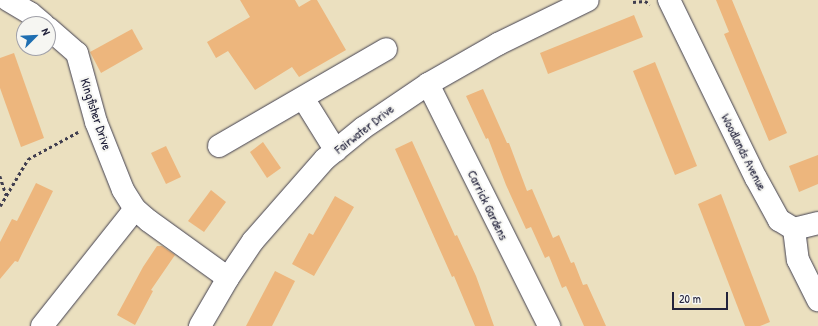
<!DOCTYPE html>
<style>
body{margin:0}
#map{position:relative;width:818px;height:326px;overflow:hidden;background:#ebe0bf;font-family:"Patrick Hand",sans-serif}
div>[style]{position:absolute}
.building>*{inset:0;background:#edb67d}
.path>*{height:2.5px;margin-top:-1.25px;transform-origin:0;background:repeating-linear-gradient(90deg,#403e4f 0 3px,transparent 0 6px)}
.roads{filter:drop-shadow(0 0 1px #403e4f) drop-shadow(0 0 1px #403e4f)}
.minor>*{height:22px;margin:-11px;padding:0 11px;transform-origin:11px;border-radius:11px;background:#fff}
span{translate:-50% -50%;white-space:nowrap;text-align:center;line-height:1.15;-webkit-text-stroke:4px #f6f6f2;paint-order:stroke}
.street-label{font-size:13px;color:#22223b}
.north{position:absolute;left:16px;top:16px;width:40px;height:40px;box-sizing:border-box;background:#f6f6f2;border:1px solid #a1a1a9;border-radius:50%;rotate:66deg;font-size:11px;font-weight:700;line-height:16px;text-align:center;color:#22223b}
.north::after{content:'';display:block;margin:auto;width:14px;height:18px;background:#1f6fb2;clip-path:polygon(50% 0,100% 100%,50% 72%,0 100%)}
.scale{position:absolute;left:672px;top:292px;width:56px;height:18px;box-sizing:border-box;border:2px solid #22223b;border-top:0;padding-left:5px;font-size:12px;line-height:14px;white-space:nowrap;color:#22223b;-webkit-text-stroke:3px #f6f6f2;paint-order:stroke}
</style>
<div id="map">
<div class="building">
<i style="clip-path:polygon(240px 0,295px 0,299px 7px,311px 0,317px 0,346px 50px,299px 77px,292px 67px,255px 90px,228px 51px,216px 58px,207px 42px,250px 17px)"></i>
<i style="clip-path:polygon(716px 0,732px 0,787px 133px,769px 141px,724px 34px,729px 32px)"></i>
<i style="clip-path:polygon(634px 15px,643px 37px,548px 74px,540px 53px)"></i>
<i style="clip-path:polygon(132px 29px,143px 49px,101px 73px,90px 52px)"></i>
<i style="clip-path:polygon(14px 53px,44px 138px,21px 147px,0 88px,0 58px)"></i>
<i style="clip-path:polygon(655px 62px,697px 166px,675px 175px,633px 71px)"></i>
<i style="clip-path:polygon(483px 89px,507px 143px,509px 143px,527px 191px,532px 189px,553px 238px,559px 235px,571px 263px,574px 262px,583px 285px,587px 284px,606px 326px,584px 326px,566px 286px,562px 288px,549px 256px,545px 258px,531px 227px,526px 229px,506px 185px,488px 138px,486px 139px,466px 96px)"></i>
<i style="clip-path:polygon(412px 141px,455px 236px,457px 235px,476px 276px,494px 326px,475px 326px,454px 276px,452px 277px,395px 149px)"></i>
<i style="clip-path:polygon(263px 142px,281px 168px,267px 178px,250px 152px)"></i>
<i style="clip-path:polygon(166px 146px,181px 177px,166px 184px,151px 153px)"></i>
<i style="clip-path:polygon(818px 155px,818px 184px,799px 192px,789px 166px)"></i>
<i style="clip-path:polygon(36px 183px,53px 191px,18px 262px,15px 261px,0 279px,0 242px,12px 219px,17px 221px)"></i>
<i style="clip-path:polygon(211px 190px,226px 202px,204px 232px,188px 221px)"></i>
<i style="clip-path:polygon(721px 194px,770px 322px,760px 326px,745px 326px,698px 204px)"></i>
<i style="clip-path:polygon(335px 196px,354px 207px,314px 276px,292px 264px,309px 233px,313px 235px)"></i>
<i style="clip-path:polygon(157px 246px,162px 246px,175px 255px,151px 290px,153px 291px,135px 325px,117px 315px,143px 267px)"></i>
<i style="clip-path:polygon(275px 271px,295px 281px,272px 326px,246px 326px)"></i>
</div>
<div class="path">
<i style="left:633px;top:2px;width:12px;rotate:-5deg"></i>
<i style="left:645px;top:1px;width:6px;rotate:31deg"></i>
<i style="left:0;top:176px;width:20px;rotate:72deg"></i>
<i style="left:0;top:206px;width:55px;rotate:-59.2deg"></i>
<i style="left:28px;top:159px;width:57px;rotate:-28.4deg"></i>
</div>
<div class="roads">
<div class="minor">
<i style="left:8px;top:0;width:26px;rotate:31deg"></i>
<i style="left:30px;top:13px;width:17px;rotate:40deg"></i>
<i style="left:669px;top:0;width:198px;rotate:64deg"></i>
<i style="left:756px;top:178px;width:48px;rotate:61.3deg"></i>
<i style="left:779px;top:220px;width:17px;rotate:31deg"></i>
<i style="left:48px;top:28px;width:38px;rotate:41deg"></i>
<i style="left:77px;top:53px;width:72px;rotate:74.6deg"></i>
<i style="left:96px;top:122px;width:73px;rotate:68.3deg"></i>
<i style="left:123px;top:190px;width:22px;rotate:58deg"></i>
<i style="left:135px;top:209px;width:18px;rotate:41deg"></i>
<i style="left:149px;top:221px;width:97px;rotate:35.8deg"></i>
<i style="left:428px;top:84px;width:271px;rotate:63.4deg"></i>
<i style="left:303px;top:98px;width:62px;rotate:58.1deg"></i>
<i style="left:219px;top:146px;width:193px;rotate:-30.1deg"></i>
<i style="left:794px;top:229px;width:31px;rotate:83deg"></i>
<i style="left:798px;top:260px;width:45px;rotate:63.4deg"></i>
<i style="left:794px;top:229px;width:25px;rotate:-14deg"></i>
<i style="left:42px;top:326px;width:149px;rotate:-51.5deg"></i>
<i style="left:200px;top:326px;width:56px;rotate:-59.7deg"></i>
<i style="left:228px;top:278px;width:45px;rotate:-56deg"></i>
<i style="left:253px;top:241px;width:109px;rotate:-48.7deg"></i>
<i style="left:325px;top:159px;width:49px;rotate:-39.2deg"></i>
<i style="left:363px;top:128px;width:78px;rotate:-34.1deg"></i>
<i style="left:428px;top:84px;width:81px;rotate:-29.7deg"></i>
<i style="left:498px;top:44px;width:100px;rotate:-26.1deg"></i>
</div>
</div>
<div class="street-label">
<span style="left:96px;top:114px;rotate:72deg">Kingfisher Drive</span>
<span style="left:364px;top:129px;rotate:-38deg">Fairwater Drive</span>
<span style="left:744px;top:152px;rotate:63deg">Woodlands Avenue</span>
<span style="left:488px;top:205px;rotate:64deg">Carrick Gardens</span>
</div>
<div class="north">N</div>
<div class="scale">20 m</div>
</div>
